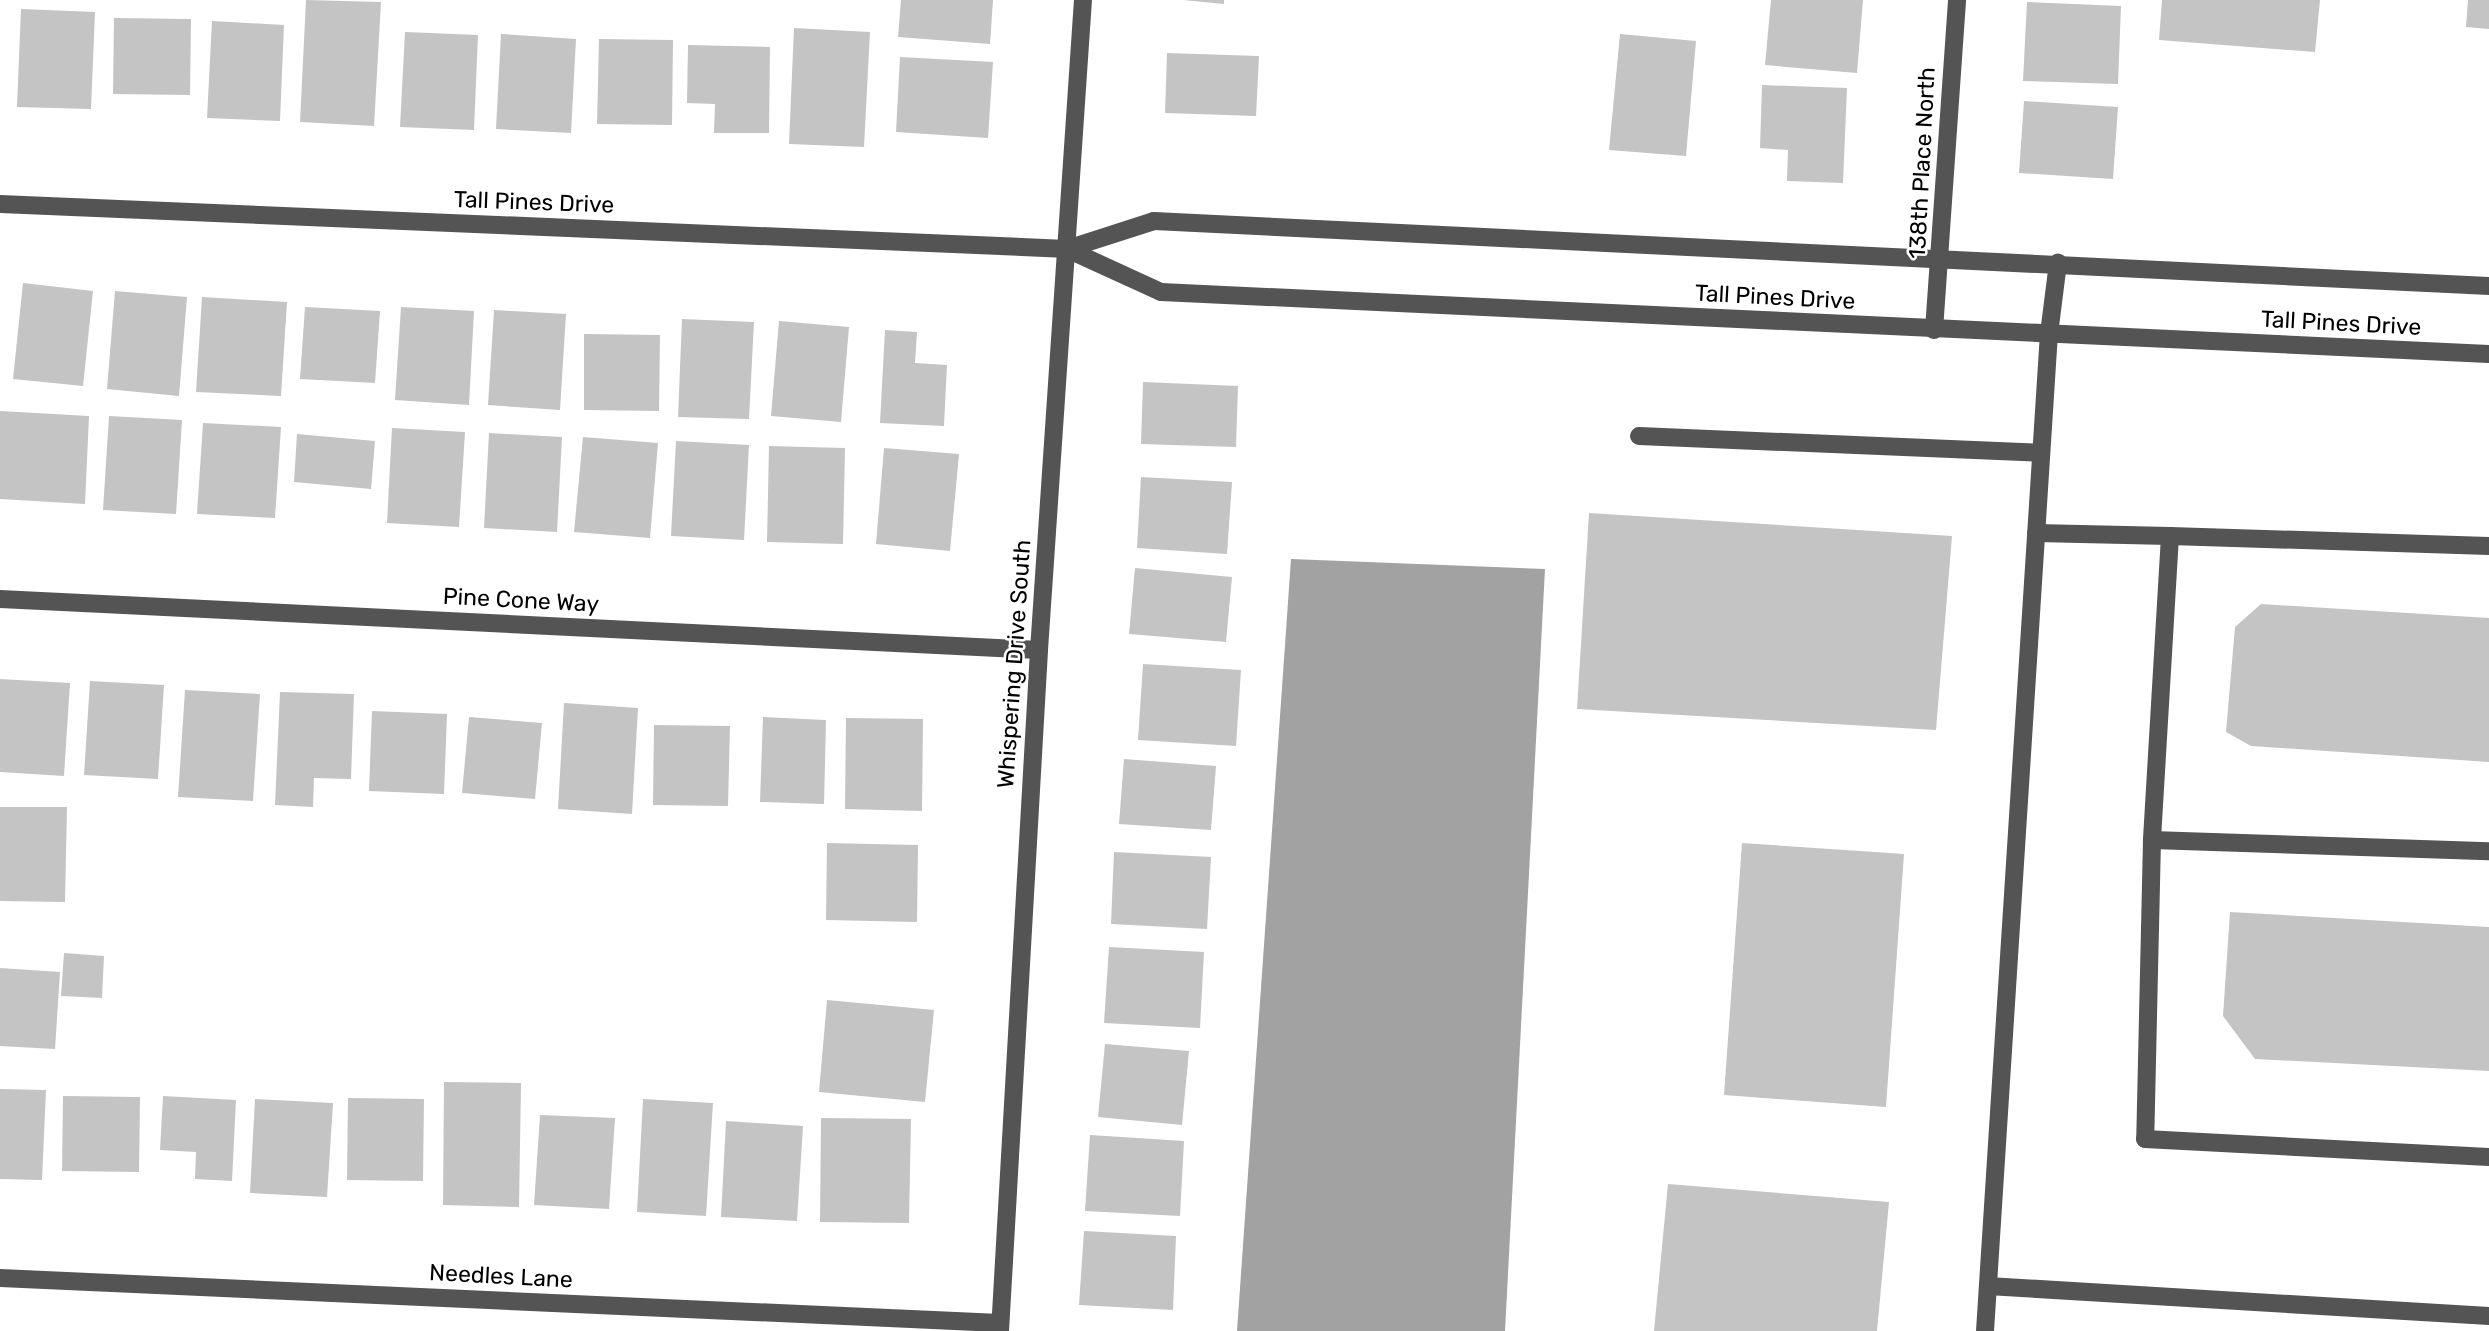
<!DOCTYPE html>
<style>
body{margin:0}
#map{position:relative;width:2489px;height:1331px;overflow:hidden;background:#fff;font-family:Rubik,sans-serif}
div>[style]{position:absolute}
.water>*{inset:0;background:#a2a2a2}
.building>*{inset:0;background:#c4c4c4}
.minor>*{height:18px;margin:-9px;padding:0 9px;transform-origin:9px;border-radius:9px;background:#545454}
span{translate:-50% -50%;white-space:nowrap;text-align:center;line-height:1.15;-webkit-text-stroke:5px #fff;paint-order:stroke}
.street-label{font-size:23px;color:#000}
</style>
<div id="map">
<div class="water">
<i style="clip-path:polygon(1291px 559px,1545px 569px,1505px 1331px,1237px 1331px)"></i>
</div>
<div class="building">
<i style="clip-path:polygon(306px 0,381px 2px,374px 126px,300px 122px)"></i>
<i style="clip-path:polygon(901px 0,993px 0,990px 44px,898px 37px)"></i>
<i style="clip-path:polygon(1183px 0,1224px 0,1224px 4px)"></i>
<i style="clip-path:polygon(1771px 0,1863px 0,1857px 73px,1765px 65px)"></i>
<i style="clip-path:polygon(2162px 0,2320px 0,2315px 52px,2159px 40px)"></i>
<i style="clip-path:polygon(2468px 0,2489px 0,2489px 29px,2466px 27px)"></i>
<i style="clip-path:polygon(2027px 2px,2121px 6px,2118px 84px,2023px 81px)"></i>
<i style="clip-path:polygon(21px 9px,95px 12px,91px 109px,17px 107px)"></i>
<i style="clip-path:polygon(114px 18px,191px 19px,190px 95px,113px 94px)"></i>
<i style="clip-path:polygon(212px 21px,284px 25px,280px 121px,207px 118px)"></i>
<i style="clip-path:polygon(794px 28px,870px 32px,864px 147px,789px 144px)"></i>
<i style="clip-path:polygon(405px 32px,478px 35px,474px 130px,400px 127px)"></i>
<i style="clip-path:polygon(501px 34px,576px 39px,571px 133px,496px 129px)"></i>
<i style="clip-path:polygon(1620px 34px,1696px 41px,1686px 156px,1609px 150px)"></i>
<i style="clip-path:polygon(599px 39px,673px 40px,672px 125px,597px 124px)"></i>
<i style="clip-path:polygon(688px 45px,770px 47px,769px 133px,714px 133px,715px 104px,687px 103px)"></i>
<i style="clip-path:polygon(1167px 53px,1259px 56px,1256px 116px,1165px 113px)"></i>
<i style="clip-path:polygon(900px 57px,993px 62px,988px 138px,896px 132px)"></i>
<i style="clip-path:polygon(1762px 85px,1847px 88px,1843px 183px,1787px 181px,1788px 150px,1760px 148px)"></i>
<i style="clip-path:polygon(2024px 101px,2118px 107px,2113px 179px,2019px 173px)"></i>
<i style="clip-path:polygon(23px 283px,93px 291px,83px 386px,13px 379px)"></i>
<i style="clip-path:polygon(115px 291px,187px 297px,179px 396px,107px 389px)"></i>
<i style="clip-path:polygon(202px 297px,287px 302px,281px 396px,196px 392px)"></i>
<i style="clip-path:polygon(305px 307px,380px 311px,375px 383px,300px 379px)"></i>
<i style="clip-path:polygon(401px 307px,474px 311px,469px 405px,395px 400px)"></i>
<i style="clip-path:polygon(494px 310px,566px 314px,560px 410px,488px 405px)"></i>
<i style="clip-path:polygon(682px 319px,754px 322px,749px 419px,678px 417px)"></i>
<i style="clip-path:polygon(779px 321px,849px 327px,841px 422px,771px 416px)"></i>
<i style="clip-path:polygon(885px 330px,917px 332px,915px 363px,947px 365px,944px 426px,880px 423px)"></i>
<i style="clip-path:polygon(584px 334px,660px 335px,659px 411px,584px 410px)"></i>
<i style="clip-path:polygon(1143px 382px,1238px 386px,1236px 447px,1141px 444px)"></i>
<i style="clip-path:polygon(0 411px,89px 416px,85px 504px,0 499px)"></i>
<i style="clip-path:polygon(109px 416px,182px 420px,176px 514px,103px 510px)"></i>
<i style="clip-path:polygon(203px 423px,281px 427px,275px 518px,197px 514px)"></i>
<i style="clip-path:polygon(392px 428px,465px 432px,459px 527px,387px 523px)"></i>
<i style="clip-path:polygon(489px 433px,562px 437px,557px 532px,484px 528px)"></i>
<i style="clip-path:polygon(297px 434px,375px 441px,371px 489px,294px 482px)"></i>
<i style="clip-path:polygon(583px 437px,658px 443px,650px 538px,574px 532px)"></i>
<i style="clip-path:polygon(676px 441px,749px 445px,744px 540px,671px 536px)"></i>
<i style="clip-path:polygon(769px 446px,845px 448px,843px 544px,767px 542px)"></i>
<i style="clip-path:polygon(884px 448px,959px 454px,950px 551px,876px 544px)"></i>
<i style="clip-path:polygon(1141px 477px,1232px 482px,1227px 554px,1137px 548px)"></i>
<i style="clip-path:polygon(1589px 513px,1952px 536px,1936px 730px,1577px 709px)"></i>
<i style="clip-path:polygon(1135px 568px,1232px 577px,1226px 642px,1129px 634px)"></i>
<i style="clip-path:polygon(2261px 604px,2489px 618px,2489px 762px,2251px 746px,2226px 732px,2235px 627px)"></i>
<i style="clip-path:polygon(1143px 664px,1241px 670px,1236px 746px,1138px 740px)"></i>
<i style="clip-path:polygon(0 679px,70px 683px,64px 776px,0 772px)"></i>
<i style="clip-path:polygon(90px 681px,164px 685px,158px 779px,84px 775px)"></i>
<i style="clip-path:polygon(185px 690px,260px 694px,253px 801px,178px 797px)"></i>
<i style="clip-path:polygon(280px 692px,354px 694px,351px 779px,314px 778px,313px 807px,275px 805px)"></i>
<i style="clip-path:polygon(564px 703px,638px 708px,632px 814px,558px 809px)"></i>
<i style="clip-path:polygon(372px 711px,447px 714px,444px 794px,369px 791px)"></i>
<i style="clip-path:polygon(469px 717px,542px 723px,535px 799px,462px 793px)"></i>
<i style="clip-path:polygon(763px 717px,826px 720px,824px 804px,760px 802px)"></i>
<i style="clip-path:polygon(846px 718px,923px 719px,922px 811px,845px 809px)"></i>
<i style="clip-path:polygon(654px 725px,730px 726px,728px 806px,653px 805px)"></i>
<i style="clip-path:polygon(1124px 759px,1216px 766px,1211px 830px,1119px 824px)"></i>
<i style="clip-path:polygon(0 807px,67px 807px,65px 902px,0 901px)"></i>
<i style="clip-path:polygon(827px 843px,918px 845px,917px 922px,826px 920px)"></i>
<i style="clip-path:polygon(1742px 843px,1904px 854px,1886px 1107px,1724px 1095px)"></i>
<i style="clip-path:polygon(1114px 852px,1211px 857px,1207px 929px,1111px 924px)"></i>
<i style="clip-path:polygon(2230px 912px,2489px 927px,2489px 1071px,2255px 1059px,2223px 1016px)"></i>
<i style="clip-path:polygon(1109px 947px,1204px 952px,1200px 1028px,1104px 1023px)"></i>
<i style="clip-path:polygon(64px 953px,104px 956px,102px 998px,61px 996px)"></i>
<i style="clip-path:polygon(0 968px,60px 972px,55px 1049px,0 1046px)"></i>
<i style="clip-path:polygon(827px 1000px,934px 1010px,925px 1102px,819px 1092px)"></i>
<i style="clip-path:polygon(1105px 1044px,1189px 1051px,1182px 1125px,1098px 1117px)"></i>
<i style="clip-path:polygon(444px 1082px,521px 1083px,519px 1207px,443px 1205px)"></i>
<i style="clip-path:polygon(0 1089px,46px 1090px,42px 1180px,0 1179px)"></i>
<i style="clip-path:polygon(63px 1096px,140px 1097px,139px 1172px,62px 1171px)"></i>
<i style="clip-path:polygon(163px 1096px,236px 1100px,232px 1181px,195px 1179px,196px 1152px,160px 1150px)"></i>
<i style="clip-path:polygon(348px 1098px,424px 1099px,423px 1181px,347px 1180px)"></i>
<i style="clip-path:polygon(255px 1099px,333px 1103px,327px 1197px,250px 1193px)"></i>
<i style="clip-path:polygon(643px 1099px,713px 1103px,706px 1216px,637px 1212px)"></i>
<i style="clip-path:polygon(540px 1115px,615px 1118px,609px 1209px,534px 1205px)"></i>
<i style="clip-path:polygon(821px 1118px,911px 1119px,909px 1223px,820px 1222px)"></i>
<i style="clip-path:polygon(726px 1121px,803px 1126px,797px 1221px,721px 1217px)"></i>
<i style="clip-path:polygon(1090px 1135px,1184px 1141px,1180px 1216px,1085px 1211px)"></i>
<i style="clip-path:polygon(1668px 1184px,1889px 1202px,1877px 1331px,1654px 1331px)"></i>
<i style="clip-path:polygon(1084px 1231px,1176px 1236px,1173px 1310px,1079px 1305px)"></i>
</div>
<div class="minor">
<i style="left:0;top:204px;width:1068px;rotate:2.41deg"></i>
<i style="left:1067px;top:249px;width:91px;rotate:-17.8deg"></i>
<i style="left:1154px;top:221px;width:1337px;rotate:2.79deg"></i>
<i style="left:1067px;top:249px;width:103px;rotate:24.6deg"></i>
<i style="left:1161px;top:292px;width:1329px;rotate:2.67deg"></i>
<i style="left:1934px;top:330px;width:331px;rotate:-86deg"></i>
<i style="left:1639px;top:436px;width:402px;rotate:2.4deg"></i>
<i style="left:2036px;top:533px;width:134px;rotate:1.3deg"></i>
<i style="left:2489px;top:546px;width:319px;rotate:-178.2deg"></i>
<i style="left:2170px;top:536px;width:305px;rotate:93.4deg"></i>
<i style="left:2152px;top:840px;width:299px;rotate:91.3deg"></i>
<i style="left:2145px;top:1139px;width:344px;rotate:3deg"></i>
<i style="left:0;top:599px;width:1040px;rotate:2.81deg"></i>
<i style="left:2152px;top:840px;width:337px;rotate:1.9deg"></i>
<i style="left:0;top:1278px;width:1001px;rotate:2.58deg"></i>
<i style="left:1988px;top:1286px;width:502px;rotate:3.43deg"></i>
<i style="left:1000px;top:1331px;width:682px;rotate:-86.72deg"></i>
<i style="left:1039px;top:650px;width:651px;rotate:-86.13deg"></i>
<i style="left:1985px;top:1331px;width:999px;rotate:-86.33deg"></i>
<i style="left:2049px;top:334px;width:72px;rotate:-82.8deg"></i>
</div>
<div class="street-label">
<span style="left:1922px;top:163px;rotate:-87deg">138th Place North</span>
<span style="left:534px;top:202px;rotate:2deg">Tall Pines Drive</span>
<span style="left:1775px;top:297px;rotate:3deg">Tall Pines Drive</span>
<span style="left:2341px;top:323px;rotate:3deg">Tall Pines Drive</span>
<span style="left:521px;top:600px;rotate:3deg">Pine Cone Way</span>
<span style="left:1014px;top:664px;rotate:-86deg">Whispering Drive South</span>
<span style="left:501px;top:1276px;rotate:3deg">Needles Lane</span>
</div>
</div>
